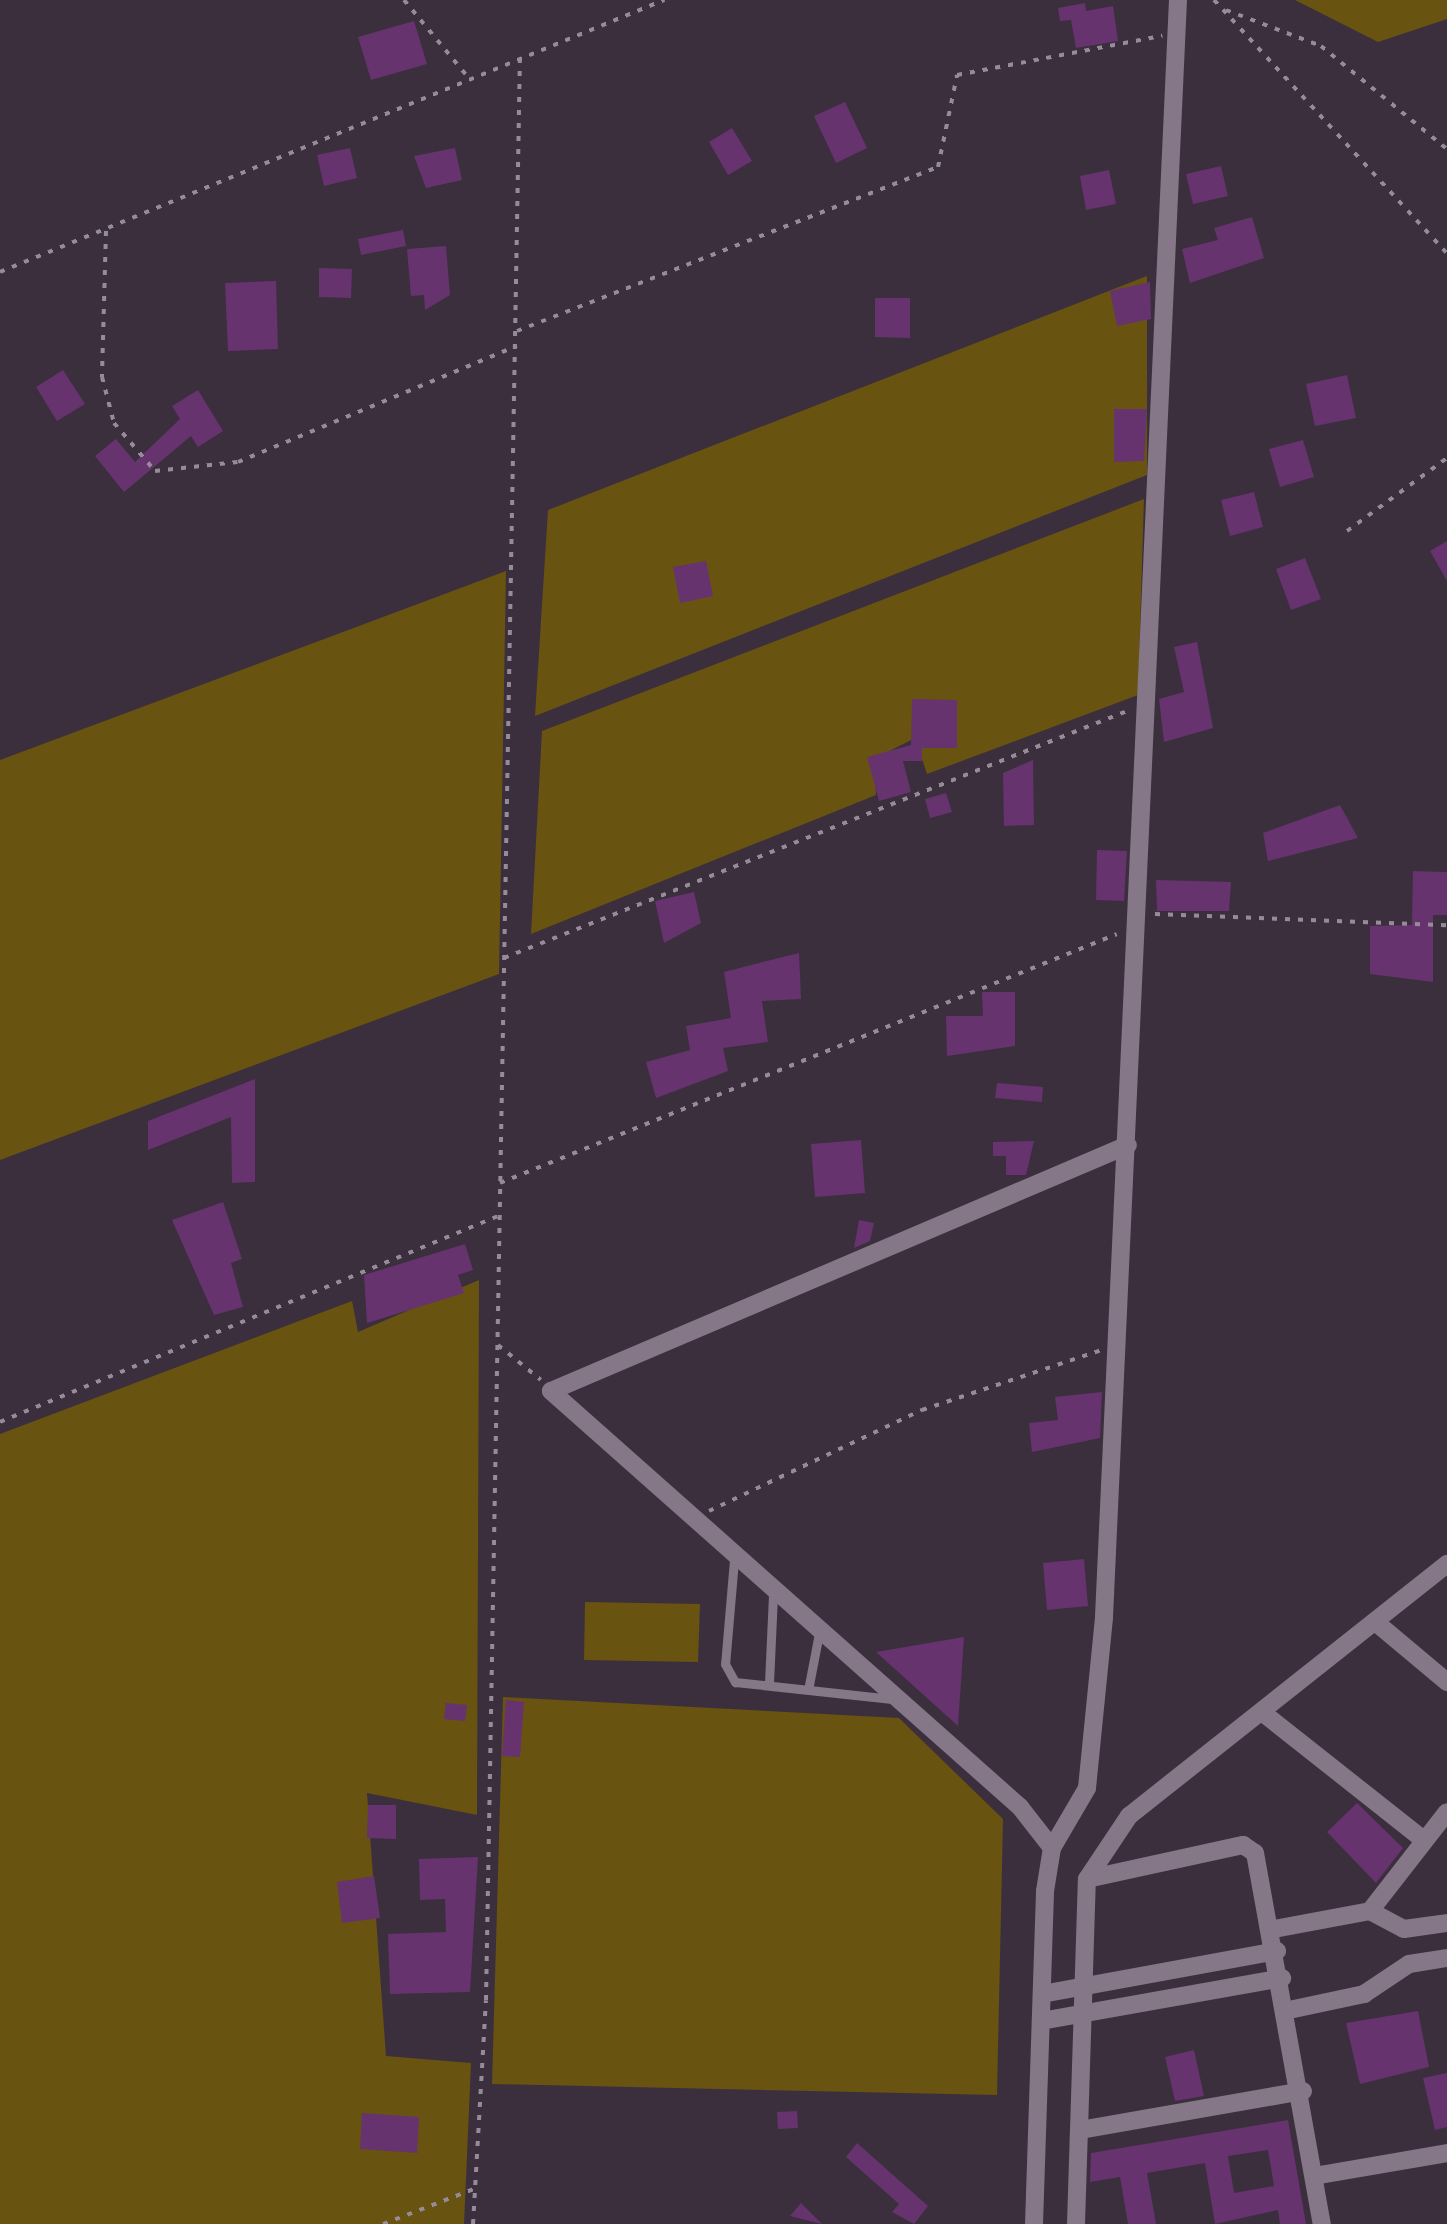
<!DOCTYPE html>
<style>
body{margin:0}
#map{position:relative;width:1447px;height:2224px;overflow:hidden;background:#3b2f3e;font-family:"PT Sans Narrow",sans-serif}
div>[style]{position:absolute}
.green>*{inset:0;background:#685311}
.building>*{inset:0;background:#66336f}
.path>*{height:4px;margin-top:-2px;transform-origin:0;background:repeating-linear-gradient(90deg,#968c99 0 5px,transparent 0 13px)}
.service>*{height:9px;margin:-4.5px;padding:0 4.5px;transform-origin:4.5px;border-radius:4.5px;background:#857787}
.minor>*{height:18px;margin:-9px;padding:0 9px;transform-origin:9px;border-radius:9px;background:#857787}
span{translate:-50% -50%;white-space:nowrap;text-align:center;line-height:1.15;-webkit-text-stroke:10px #312533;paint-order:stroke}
</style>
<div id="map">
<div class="green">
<i style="clip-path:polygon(1295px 0,1447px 0,1447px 19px,1378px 42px)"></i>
<i style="clip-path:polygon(1147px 276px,1147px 475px,535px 716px,548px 510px)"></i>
<i style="clip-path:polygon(1144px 499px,1138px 695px,927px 774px,915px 738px,874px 759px,876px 795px,531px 934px,542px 731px)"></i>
<i style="clip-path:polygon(506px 571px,499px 974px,0 1160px,0 760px)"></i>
<i style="clip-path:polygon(479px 1280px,477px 1815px,367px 1793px,386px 2056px,471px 2063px,464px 2224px,0 2224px,0 1434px,352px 1301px,358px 1332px)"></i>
<i style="clip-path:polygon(585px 1602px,700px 1604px,698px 1662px,584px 1660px)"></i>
<i style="clip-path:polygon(503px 1697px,899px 1718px,1003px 1819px,997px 2095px,492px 2084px)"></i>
</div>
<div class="building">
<i style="clip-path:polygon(1085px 3px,1086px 11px,1113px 6px,1118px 41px,1076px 48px,1071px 20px,1060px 21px,1058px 8px)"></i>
<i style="clip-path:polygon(414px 21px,427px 64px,371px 80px,358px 37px)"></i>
<i style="clip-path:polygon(845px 102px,867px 148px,836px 163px,814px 116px)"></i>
<i style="clip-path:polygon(732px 128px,752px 161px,728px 175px,709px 142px)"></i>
<i style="clip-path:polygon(350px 148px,357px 178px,324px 186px,317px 155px)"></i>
<i style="clip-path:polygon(455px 148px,462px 180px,426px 188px,414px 156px)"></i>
<i style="clip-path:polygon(1221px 166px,1228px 196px,1193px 204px,1186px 174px)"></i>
<i style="clip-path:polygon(1109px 170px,1116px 204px,1086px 210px,1080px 176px)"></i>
<i style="clip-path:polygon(1252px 217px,1264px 258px,1190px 283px,1182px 249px,1218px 240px,1214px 228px)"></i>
<i style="clip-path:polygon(403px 230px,406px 246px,361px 255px,358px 239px)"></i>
<i style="clip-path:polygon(446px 246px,450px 295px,425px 310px,424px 295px,411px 296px,407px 249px)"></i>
<i style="clip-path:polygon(319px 268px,352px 269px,351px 298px,319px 297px)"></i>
<i style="clip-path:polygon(276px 281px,278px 349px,228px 351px,225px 283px)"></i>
<i style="clip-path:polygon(1150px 282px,1151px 319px,1117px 326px,1110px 291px)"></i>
<i style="clip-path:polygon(875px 298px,910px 298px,910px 338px,875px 337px)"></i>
<i style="clip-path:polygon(63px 370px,85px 404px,57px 421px,36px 387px)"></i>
<i style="clip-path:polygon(1347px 375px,1356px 418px,1315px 426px,1306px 384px)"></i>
<i style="clip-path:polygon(198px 390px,223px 431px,198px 447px,191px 436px,124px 492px,95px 456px,116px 439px,135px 462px,180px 419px,172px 406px)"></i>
<i style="clip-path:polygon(1114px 409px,1147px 409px,1144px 461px,1114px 462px)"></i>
<i style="clip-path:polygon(1303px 440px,1314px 477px,1280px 487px,1269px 449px)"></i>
<i style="clip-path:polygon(1254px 492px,1263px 527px,1230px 536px,1221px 500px)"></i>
<i style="clip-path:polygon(1447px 541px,1447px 581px,1430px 551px)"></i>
<i style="clip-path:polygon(1305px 558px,1321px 599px,1291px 610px,1276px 569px)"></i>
<i style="clip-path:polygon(706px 561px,713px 596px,680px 603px,673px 567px)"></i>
<i style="clip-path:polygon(1197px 642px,1213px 728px,1164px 742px,1159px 699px,1184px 692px,1174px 647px)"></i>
<i style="clip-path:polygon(912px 699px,957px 700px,957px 748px,922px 748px,922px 761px,903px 761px,911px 792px,879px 801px,867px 757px,911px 745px)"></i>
<i style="clip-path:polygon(1033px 760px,1034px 825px,1004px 826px,1003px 773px)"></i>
<i style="clip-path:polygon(946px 793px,952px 812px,930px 818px,925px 799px)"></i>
<i style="clip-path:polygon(1340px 805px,1358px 838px,1268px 861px,1263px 833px)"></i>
<i style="clip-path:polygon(1097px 850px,1127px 851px,1124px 901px,1096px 900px)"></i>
<i style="clip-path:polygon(1413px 871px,1447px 872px,1447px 915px,1433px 915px,1433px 982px,1370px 974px,1370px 926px,1412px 925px)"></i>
<i style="clip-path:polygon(1156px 880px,1231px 882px,1229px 911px,1157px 911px)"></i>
<i style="clip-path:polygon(694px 892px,701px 923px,664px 943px,655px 901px)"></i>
<i style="clip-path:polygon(799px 953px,801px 999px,762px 1001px,768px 1042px,723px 1048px,728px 1071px,656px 1098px,646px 1062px,690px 1050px,686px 1026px,731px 1018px,724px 972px)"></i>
<i style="clip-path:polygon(982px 992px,1015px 992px,1015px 1046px,947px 1056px,946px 1016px,983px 1016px)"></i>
<i style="clip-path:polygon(255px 1079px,255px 1182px,232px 1183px,231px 1117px,148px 1150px,148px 1121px)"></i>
<i style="clip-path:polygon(997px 1083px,1043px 1087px,1042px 1102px,995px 1098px)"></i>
<i style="clip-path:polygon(861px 1140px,865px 1193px,815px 1197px,811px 1144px)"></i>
<i style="clip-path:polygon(1034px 1141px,1026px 1175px,1006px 1175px,1006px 1156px,993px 1156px,993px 1142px)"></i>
<i style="clip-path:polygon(223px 1202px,242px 1259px,231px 1263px,243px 1307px,214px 1315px,172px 1220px)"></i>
<i style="clip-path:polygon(859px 1220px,874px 1223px,870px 1241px,854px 1248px)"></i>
<i style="clip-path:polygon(465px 1244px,473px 1270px,458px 1275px,464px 1293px,367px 1323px,364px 1275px)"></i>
<i style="clip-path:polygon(1102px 1392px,1100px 1438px,1032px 1452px,1029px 1423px,1058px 1420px,1055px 1397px)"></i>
<i style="clip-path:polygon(1084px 1559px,1088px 1606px,1047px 1610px,1043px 1563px)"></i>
<i style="clip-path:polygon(964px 1637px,958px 1726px,876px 1652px)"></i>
<i style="clip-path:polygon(506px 1700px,524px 1702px,520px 1757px,502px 1756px)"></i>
<i style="clip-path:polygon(446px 1703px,467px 1705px,465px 1721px,444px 1719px)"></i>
<i style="clip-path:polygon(1357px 1803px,1403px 1848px,1376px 1883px,1327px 1832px)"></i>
<i style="clip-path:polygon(368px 1805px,396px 1805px,396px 1839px,367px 1838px)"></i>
<i style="clip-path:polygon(478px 1857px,470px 1992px,390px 1994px,388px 1934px,446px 1932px,445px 1899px,420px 1900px,419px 1859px)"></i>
<i style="clip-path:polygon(374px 1876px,380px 1918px,342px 1923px,337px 1882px)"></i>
<i style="clip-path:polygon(1418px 2011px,1429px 2067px,1360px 2084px,1346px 2023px)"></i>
<i style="clip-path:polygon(1194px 2050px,1204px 2096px,1175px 2101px,1165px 2057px)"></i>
<i style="clip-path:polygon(1447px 2073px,1447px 2127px,1435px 2130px,1423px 2078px)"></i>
<i style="clip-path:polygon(797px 2111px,798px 2128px,778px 2129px,777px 2112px)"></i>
<i style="clip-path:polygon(362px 2113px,419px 2117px,417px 2153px,360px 2149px)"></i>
<i style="clip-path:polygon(evenodd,1288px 2120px,1306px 2224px,1280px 2224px,1278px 2210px,1215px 2224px,1205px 2163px,1147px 2173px,1156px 2224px,1128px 2224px,1120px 2177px,1090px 2182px,1091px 2153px,1288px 2120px,1268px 2150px,1274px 2186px,1234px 2193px,1228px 2156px,1268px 2150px)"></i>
<i style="clip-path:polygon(857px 2143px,928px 2206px,914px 2224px,892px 2212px,899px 2204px,846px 2157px)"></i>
<i style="clip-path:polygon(801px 2203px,822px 2224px,790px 2216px)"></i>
</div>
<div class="path">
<i style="left:404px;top:0;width:100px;rotate:50.3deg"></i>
<i style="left:1214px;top:0;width:344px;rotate:47.4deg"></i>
<i style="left:1226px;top:10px;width:102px;rotate:20.8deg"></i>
<i style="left:1321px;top:46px;width:163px;rotate:39.3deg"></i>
<i style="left:106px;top:231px;width:146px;rotate:91.6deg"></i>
<i style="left:102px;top:377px;width:48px;rotate:75.4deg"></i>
<i style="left:114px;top:423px;width:63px;rotate:49.5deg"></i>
<i style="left:155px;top:471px;width:83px;rotate:-6.2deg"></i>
<i style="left:238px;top:462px;width:302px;rotate:-22.6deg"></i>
<i style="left:0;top:272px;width:718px;rotate:-22.28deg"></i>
<i style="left:517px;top:331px;width:452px;rotate:-21.3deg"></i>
<i style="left:938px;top:167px;width:94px;rotate:-78.3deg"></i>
<i style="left:957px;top:75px;width:209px;rotate:-10.8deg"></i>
<i style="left:1347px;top:531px;width:124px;rotate:-36.1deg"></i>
<i style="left:1155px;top:914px;width:292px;rotate:2.2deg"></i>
<i style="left:504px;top:958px;width:670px;rotate:-21.63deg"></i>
<i style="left:500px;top:1183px;width:665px;rotate:-21.98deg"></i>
<i style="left:498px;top:1345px;width:55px;rotate:39.1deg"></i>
<i style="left:0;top:1422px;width:539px;rotate:-22.47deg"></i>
<i style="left:709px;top:1511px;width:236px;rotate:-25.4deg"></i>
<i style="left:922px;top:1410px;width:189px;rotate:-18.5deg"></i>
<i style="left:383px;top:2224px;width:97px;rotate:-21deg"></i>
<i style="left:473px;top:2224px;width:224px;rotate:-86.7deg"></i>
<i style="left:486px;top:2000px;width:1943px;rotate:-89deg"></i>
</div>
<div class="service">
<i style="left:734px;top:1560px;width:104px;rotate:94.9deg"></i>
<i style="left:725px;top:1664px;width:21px;rotate:61deg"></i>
<i style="left:735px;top:1682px;width:158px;rotate:6.2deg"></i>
<i style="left:769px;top:1683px;width:89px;rotate:-87.4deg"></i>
<i style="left:809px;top:1685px;width:53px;rotate:-79.1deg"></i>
</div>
<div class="minor">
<i style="left:1379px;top:1625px;width:89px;rotate:40deg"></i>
<i style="left:1263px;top:1713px;width:201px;rotate:38.3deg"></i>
<i style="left:1052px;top:1848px;width:52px;rotate:-128deg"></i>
<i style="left:1020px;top:1807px;width:627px;rotate:-138.43deg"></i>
<i style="left:551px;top:1391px;width:627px;rotate:-23.09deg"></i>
<i style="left:1087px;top:1879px;width:160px;rotate:-12.3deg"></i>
<i style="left:1243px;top:1845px;width:14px;rotate:34deg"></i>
<i style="left:1255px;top:1853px;width:377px;rotate:79.8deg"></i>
<i style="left:1370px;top:1911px;width:125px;rotate:-52.1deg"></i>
<i style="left:1274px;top:1929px;width:98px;rotate:-10.6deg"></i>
<i style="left:1370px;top:1911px;width:38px;rotate:28deg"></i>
<i style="left:1404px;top:1929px;width:43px;rotate:-7.9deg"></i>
<i style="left:1042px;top:1994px;width:239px;rotate:-10.4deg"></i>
<i style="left:1289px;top:2010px;width:77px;rotate:-12deg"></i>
<i style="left:1364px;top:1994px;width:54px;rotate:-33.7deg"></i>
<i style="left:1409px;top:1964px;width:38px;rotate:-9deg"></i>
<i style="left:1041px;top:2021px;width:245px;rotate:-10.1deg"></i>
<i style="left:1303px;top:2091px;width:227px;rotate:170.1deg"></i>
<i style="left:1079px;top:2130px;width:251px;rotate:-88.2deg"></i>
<i style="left:1087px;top:1879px;width:76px;rotate:-56.3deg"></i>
<i style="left:1129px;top:1816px;width:406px;rotate:-38.4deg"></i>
<i style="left:1314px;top:2176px;width:135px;rotate:-9.8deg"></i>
<i style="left:1034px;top:2224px;width:333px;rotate:-88.1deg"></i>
<i style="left:1045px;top:1891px;width:44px;rotate:-80.8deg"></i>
<i style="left:1052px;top:1848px;width:69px;rotate:-59.7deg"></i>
<i style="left:1087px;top:1788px;width:172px;rotate:-84.3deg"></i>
<i style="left:1104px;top:1617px;width:1619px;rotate:-87.38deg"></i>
<i style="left:1076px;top:2224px;width:94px;rotate:-88.2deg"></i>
</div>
</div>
